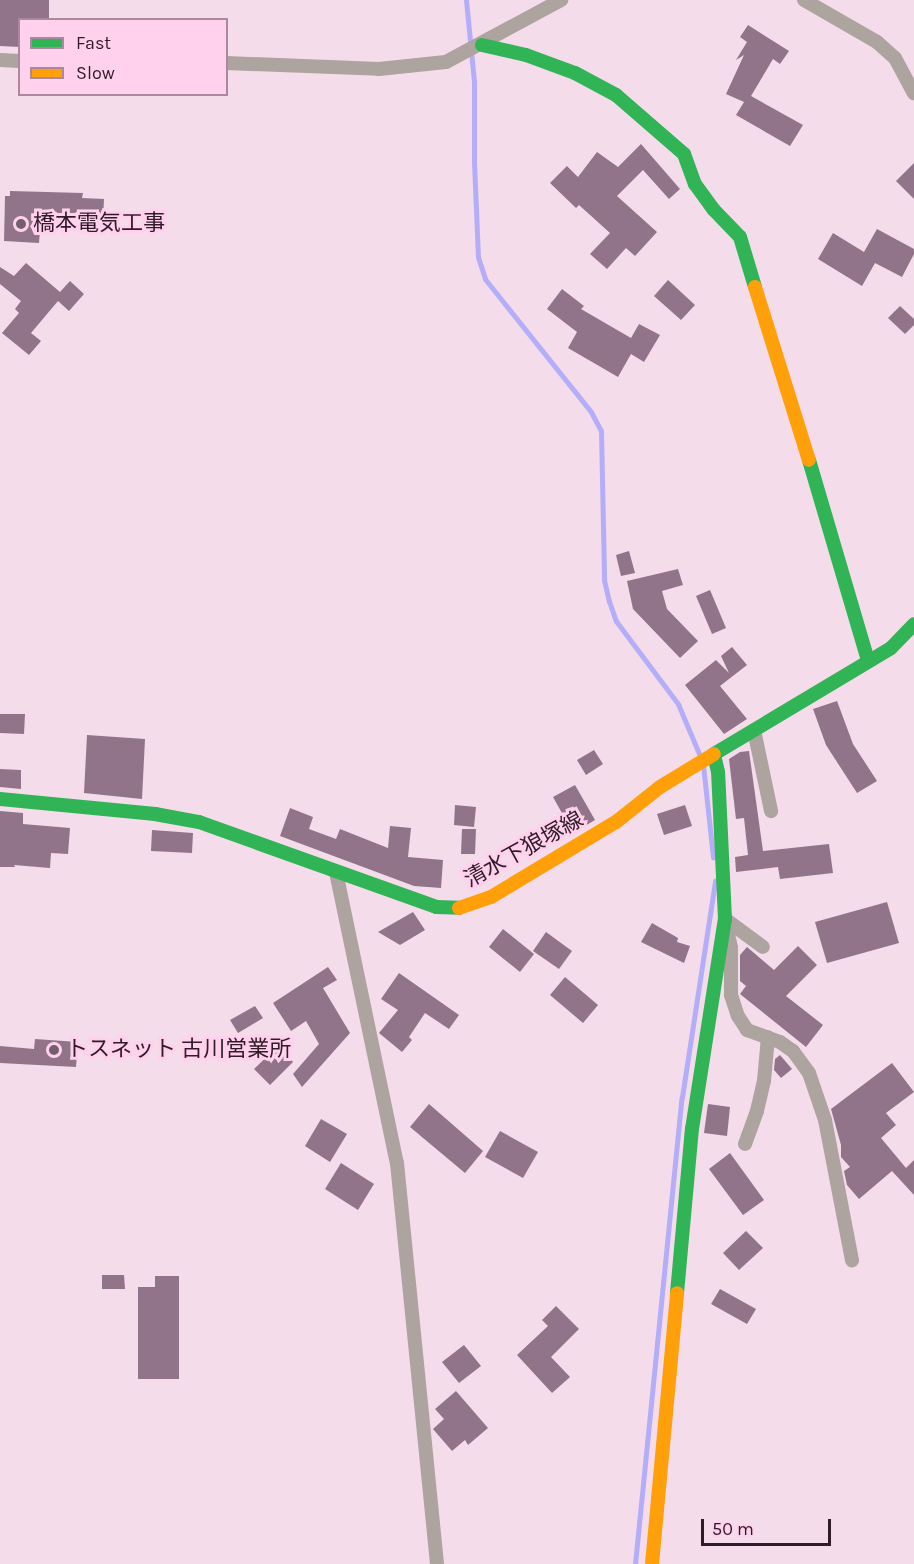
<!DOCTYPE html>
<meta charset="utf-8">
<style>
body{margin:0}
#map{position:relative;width:914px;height:1564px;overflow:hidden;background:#f4dceb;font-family:Karla,"Noto Sans JP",sans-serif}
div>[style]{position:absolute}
.stream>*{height:5px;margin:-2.5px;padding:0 2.5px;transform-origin:2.5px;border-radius:2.5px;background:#b4aef9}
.building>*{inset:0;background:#917489}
.street>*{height:14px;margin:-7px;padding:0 7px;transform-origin:7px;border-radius:7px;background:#ada39f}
.fast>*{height:14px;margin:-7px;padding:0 7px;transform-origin:7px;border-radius:7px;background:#30b455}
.slow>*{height:14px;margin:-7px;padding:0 7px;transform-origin:7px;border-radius:7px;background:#ff9f0a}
.dots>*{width:16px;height:16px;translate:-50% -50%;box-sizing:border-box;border:3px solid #ffd1ed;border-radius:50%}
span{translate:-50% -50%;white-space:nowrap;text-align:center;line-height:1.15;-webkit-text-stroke:6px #ffd1ed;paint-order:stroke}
.poi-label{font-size:22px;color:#301b28}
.left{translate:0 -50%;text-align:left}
.street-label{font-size:22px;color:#301b28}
.legend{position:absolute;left:18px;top:18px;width:210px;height:78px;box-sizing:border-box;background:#ffd1ed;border:2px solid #ac889e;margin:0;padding:8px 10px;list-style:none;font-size:18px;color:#301b28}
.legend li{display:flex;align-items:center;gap:12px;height:30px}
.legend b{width:30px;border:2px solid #ac889e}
.scale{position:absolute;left:701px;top:1519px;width:130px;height:27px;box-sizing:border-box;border:3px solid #301b28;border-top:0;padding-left:8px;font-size:18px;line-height:21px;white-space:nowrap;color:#301b28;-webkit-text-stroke:4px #ffd1ed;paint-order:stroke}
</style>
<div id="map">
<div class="stream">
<i style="left:466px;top:0;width:82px;rotate:84.4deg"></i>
<i style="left:474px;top:82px;width:80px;rotate:90deg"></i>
<i style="left:474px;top:162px;width:95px;rotate:87.6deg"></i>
<i style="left:478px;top:257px;width:23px;rotate:72deg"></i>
<i style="left:485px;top:279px;width:170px;rotate:51.4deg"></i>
<i style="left:591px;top:412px;width:21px;rotate:62deg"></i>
<i style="left:601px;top:431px;width:149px;rotate:88.8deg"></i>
<i style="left:604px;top:580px;width:22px;rotate:77deg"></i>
<i style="left:609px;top:601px;width:21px;rotate:71deg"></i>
<i style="left:616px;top:621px;width:104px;rotate:53.2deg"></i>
<i style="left:678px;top:704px;width:56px;rotate:67.1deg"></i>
<i style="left:703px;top:765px;width:93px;rotate:83.8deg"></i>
<i style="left:635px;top:1564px;width:469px;rotate:-84.3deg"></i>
<i style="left:682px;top:1097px;width:219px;rotate:-81.3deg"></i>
</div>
<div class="building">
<i style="clip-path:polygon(0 0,49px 0,49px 20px,20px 20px,20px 47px,0 46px)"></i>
<i style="clip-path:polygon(748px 25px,789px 51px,780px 64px,773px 59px,751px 96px,803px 125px,790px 146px,736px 115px,744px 102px,726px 94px,744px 55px,736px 60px,747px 42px,740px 37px)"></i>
<i style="clip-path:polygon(641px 144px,680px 189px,669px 199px,643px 170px,617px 196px,657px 232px,635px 256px,626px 248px,607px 269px,590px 254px,610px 233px,579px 205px,576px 208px,550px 183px,567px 166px,578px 177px,597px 152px,618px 167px)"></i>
<i style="clip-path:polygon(914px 163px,914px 199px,896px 181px)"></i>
<i style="clip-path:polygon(10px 191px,83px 193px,82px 198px,104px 199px,103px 221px,41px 217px,39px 243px,4px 241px,5px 196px,10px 196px)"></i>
<i style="clip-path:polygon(877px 229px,914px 249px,914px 254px,902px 277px,875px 263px,862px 286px,818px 259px,833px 233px,864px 252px)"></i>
<i style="clip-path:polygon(26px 263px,60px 292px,70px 281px,84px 294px,69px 311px,58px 301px,31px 333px,41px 341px,29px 355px,2px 333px,19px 313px,15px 309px,21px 301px,0 284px,0 267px,14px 276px)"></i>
<i style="clip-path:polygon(668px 280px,695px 305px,681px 320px,654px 296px)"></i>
<i style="clip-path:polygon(562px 289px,584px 306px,581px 309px,631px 338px,639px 324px,660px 335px,644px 362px,631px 354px,618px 377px,568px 348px,577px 332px,547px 309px)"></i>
<i style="clip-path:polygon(900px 306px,914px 319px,914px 325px,905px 334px,888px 318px)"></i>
<i style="clip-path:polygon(629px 551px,635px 573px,621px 576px,616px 555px)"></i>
<i style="clip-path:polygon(678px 569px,683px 585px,662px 591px,667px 609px,698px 641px,680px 658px,633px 609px,627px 581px)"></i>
<i style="clip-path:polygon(710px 590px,726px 628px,712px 634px,696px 596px)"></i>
<i style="clip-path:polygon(732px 647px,747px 665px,720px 686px,747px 719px,724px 734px,685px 685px,716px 660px,729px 673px,721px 656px)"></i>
<i style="clip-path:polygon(837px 701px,853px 744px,877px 781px,857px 793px,826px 745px,813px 709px)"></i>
<i style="clip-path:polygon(0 714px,25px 714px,24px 734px,0 733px)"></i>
<i style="clip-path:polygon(87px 735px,145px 739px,142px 799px,84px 793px)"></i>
<i style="clip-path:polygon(594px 750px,603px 764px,586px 775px,577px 760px)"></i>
<i style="clip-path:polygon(749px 751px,763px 851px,829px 844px,833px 873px,780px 879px,778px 867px,736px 872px,735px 857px,748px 855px,744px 818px,736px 819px,729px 759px,740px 752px)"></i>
<i style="clip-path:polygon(0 769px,21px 770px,21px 789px,0 787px)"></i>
<i style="clip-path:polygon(575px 785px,595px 820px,573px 833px,553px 797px)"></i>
<i style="clip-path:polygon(455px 805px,476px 807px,474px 827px,454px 825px)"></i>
<i style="clip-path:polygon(685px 805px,692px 826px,664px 835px,657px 814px)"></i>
<i style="clip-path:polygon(290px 808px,313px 817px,309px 829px,336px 839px,340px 829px,388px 848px,390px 826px,411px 828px,408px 857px,443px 860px,441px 888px,414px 886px,280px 836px)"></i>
<i style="clip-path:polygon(0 811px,23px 813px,23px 824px,70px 828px,68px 854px,51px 853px,50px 868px,14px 865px,15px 867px,0 867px)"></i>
<i style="clip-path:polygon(462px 829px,476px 829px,475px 854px,461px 854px)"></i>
<i style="clip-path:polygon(152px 830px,193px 833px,192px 853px,151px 851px)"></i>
<i style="clip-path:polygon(887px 902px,899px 943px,827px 963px,815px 922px)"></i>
<i style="clip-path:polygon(413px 912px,425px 930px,400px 945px,378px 932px)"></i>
<i style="clip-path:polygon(652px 923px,678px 938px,677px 942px,690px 946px,684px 963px,641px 942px)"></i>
<i style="clip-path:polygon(503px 929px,534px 954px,520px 972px,489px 947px)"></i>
<i style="clip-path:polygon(546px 932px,572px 951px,559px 969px,533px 951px)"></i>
<i style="clip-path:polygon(798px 946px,817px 965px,786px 996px,823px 1025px,806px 1047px,740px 994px,746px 986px,740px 981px,740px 955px,747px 947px,774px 970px)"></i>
<i style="clip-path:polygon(328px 967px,337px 980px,323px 988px,350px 1033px,302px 1087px,293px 1074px,319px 1044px,306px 1021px,291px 1031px,273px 1003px)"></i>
<i style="clip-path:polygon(399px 973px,459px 1015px,449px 1029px,425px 1013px,409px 1037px,412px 1040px,402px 1052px,379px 1033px,398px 1010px,381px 999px)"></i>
<i style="clip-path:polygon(565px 977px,598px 1005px,583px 1023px,550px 995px)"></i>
<i style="clip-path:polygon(255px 1006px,263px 1018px,238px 1033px,230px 1020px)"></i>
<i style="clip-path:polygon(35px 1039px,78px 1042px,76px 1067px,0 1063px,0 1046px,34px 1049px)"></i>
<i style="clip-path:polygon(278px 1046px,293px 1062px,270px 1085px,254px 1069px)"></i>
<i style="clip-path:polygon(780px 1055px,792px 1069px,781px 1078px,774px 1070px,775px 1059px)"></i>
<i style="clip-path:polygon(892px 1063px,914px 1092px,886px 1113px,896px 1125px,881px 1138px,906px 1168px,914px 1160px,914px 1195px,892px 1171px,859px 1199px,847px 1185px,844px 1171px,850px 1167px,841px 1157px,841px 1145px,831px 1109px)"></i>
<i style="clip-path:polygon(429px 1104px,483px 1151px,465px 1173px,410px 1127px)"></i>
<i style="clip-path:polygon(708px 1104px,730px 1107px,727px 1136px,704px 1133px)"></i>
<i style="clip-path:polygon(321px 1119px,347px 1134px,330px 1162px,305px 1146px)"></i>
<i style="clip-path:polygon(500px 1131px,538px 1152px,523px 1178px,485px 1157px)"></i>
<i style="clip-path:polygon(730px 1153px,764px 1200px,743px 1215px,709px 1169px)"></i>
<i style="clip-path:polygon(341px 1163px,374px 1184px,358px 1210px,325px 1189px)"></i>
<i style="clip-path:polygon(746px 1231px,763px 1248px,739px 1270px,723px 1253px)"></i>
<i style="clip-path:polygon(102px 1275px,124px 1275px,125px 1289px,102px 1289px)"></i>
<i style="clip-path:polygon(155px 1276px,179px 1276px,179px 1379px,138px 1379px,138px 1287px,155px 1287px)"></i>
<i style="clip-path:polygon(720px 1289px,756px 1309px,747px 1324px,711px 1304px)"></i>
<i style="clip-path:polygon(556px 1306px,579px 1329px,551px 1357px,570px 1377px,552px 1393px,517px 1355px,548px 1326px,542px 1320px)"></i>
<i style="clip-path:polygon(464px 1345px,481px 1366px,459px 1383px,442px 1362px)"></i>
<i style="clip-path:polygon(456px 1391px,488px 1428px,468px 1445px,465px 1440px,452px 1451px,433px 1429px,444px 1419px,435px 1409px)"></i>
</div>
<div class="street">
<i style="left:804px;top:0;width:84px;rotate:29.9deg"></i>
<i style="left:877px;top:42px;width:24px;rotate:42deg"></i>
<i style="left:895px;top:58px;width:40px;rotate:62deg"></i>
<i style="left:0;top:60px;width:20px;rotate:3deg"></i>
<i style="left:226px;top:63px;width:153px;rotate:2.2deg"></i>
<i style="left:379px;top:69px;width:67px;rotate:-6deg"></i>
<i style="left:446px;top:62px;width:131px;rotate:-28.3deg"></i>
<i style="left:754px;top:730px;width:83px;rotate:78.1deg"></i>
<i style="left:336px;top:872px;width:297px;rotate:78.2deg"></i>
<i style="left:397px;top:1163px;width:403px;rotate:84.3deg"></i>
<i style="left:725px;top:919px;width:47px;rotate:36.4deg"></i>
<i style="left:727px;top:930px;width:18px;rotate:77deg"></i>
<i style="left:731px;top:948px;width:47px;rotate:90deg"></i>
<i style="left:731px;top:995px;width:22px;rotate:72deg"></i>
<i style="left:738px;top:1016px;width:17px;rotate:57deg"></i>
<i style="left:747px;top:1030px;width:35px;rotate:20deg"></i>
<i style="left:780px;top:1042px;width:16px;rotate:35deg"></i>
<i style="left:793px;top:1051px;width:27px;rotate:54deg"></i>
<i style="left:809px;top:1073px;width:50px;rotate:71.2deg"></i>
<i style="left:825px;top:1120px;width:143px;rotate:79.1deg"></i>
<i style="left:745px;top:1144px;width:35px;rotate:-70deg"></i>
<i style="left:757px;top:1111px;width:31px;rotate:-77deg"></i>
<i style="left:764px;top:1081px;width:44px;rotate:-84.8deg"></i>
</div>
<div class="fast">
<i style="left:482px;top:45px;width:45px;rotate:12.8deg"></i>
<i style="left:526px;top:55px;width:52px;rotate:20.2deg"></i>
<i style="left:575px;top:73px;width:47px;rotate:28.2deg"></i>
<i style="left:616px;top:95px;width:90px;rotate:40.9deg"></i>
<i style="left:684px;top:154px;width:32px;rotate:70deg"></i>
<i style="left:695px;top:184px;width:32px;rotate:54deg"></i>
<i style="left:714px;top:210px;width:37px;rotate:46deg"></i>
<i style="left:740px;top:237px;width:52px;rotate:73.3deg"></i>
<i style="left:809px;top:460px;width:209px;rotate:73.6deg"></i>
<i style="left:714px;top:754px;width:206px;rotate:-30.9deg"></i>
<i style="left:891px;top:648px;width:33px;rotate:-46deg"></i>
<i style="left:0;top:799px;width:156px;rotate:5.5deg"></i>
<i style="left:155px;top:814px;width:45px;rotate:10.3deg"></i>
<i style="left:199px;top:822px;width:252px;rotate:19.7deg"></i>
<i style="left:436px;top:907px;width:23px;rotate:2deg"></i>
<i style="left:677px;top:1293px;width:165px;rotate:-84.8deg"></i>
<i style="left:692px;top:1129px;width:213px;rotate:-81.1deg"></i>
<i style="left:725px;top:919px;width:147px;rotate:-92.7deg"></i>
<i style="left:718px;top:772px;width:18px;rotate:-103deg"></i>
</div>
<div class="slow">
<i style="left:755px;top:287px;width:181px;rotate:72.7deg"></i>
<i style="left:459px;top:908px;width:34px;rotate:-19deg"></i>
<i style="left:491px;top:897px;width:146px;rotate:-31deg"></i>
<i style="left:616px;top:822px;width:56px;rotate:-38.5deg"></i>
<i style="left:660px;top:787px;width:63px;rotate:-31.4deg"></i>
<i style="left:652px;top:1564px;width:272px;rotate:-84.7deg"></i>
</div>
<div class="dots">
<i style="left:21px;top:224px;background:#755f6c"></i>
<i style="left:54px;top:1050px;background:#755f6c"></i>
</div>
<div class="poi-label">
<span class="left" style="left:33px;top:224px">橋本電気工事</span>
<span class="left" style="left:66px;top:1050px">トスネット 古川営業所</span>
</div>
<div class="street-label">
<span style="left:524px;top:850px;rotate:-29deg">清水下狼塚線</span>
</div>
<ul class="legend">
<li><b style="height:8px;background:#30b455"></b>Fast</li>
<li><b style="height:8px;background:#ff9f0a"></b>Slow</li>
</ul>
<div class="scale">50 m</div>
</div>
